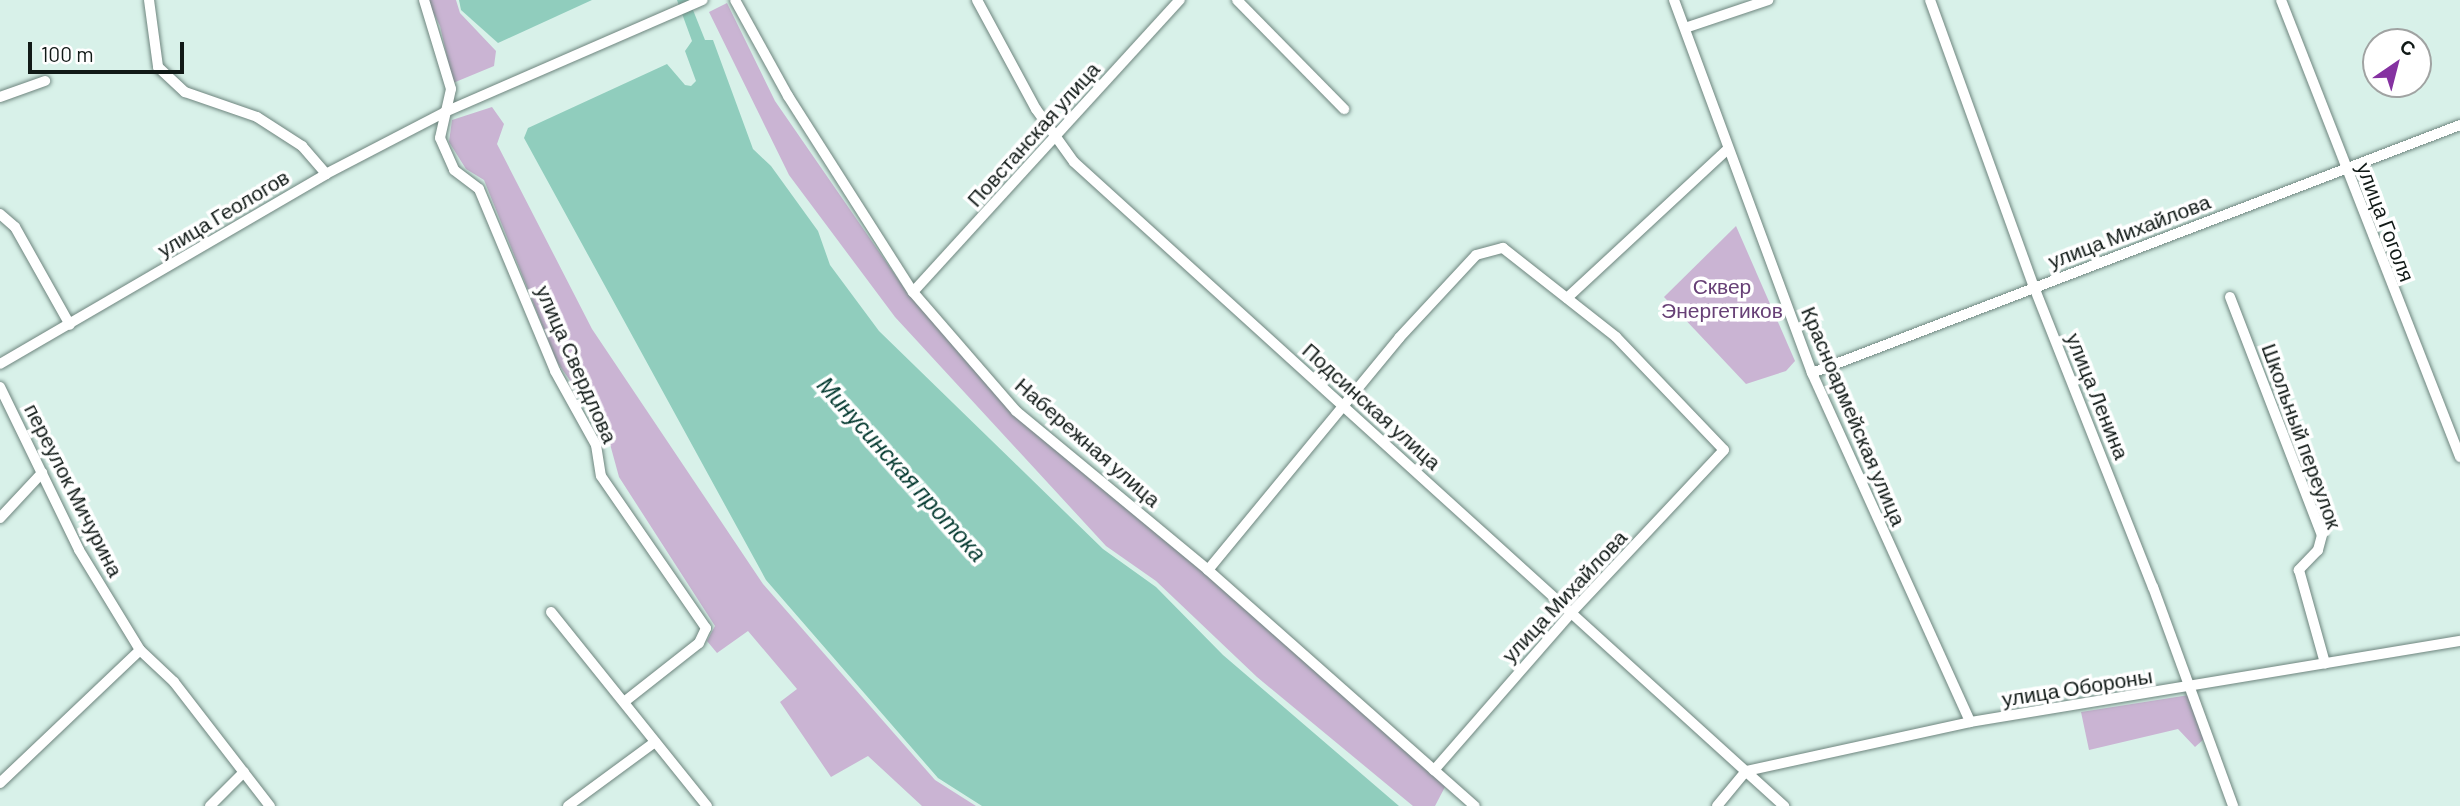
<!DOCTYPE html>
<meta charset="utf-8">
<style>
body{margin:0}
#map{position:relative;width:2460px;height:806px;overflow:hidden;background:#d8f1e9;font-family:Barlow,sans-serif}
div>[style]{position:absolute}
.green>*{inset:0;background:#cab4d3}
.water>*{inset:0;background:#90cdbd}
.roads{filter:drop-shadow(0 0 2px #6e857e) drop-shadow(0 0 2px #6e857e)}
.minor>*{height:10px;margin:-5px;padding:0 5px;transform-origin:5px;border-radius:5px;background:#fff}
span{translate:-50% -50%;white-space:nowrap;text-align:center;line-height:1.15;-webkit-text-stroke:7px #fff;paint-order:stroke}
.street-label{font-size:21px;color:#111a17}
.park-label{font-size:21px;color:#674076}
.water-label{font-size:23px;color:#00372d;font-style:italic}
.north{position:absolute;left:2362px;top:28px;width:70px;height:70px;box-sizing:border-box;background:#fff;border:2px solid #a0a3a2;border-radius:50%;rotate:35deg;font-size:19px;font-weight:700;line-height:28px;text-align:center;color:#111a17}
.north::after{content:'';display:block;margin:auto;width:24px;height:32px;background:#8532a1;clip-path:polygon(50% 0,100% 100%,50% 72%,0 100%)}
.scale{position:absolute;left:28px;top:42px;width:156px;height:32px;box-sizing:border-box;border:4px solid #111a17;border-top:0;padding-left:9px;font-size:21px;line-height:24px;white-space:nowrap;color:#111a17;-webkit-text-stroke:5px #fff;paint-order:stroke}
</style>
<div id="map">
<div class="green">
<i style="clip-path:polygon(427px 0,456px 0,460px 13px,496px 51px,494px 66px,453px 83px,440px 26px)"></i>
<i style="clip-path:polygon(727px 3px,775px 101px,909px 295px,1015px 415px,1205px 574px,1446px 785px,1435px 806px,1413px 806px,1257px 677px,1156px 581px,1106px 546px,895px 317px,789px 175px,709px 12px)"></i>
<i style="clip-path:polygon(492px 107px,504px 124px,497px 144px,592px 329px,763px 584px,935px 780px,976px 806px,922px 806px,868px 756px,831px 777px,780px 702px,797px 689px,748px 631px,717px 653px,707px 641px,715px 626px,619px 477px,607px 433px,557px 362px,484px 180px,466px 169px,449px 142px,452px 120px)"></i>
<i style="clip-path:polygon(1736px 226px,1795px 361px,1786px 371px,1746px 384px,1664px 297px)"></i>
<i style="clip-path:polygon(2189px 695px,2204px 739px,2195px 747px,2178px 729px,2089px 750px,2081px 712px)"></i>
</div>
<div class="water">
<i style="clip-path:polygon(459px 0,592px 0,498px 43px,461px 10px)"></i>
<i style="clip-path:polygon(677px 0,689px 0,705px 40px,713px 40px,753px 149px,771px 166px,818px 231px,830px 265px,879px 331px,1103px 549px,1156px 587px,1223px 655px,1399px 806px,982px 806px,938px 778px,766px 580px,524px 138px,528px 128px,667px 64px,685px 85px,691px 86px,696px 81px,685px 51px,692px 41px)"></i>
</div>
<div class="roads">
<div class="minor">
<i style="left:149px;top:0;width:68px;rotate:82.3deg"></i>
<i style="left:158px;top:67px;width:37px;rotate:43deg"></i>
<i style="left:185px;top:92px;width:76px;rotate:19.1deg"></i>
<i style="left:257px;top:117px;width:54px;rotate:32.8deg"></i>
<i style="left:302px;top:146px;width:37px;rotate:49deg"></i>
<i style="left:424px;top:0;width:93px;rotate:73.1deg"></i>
<i style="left:451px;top:89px;width:50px;rotate:102.7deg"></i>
<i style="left:440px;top:138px;width:35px;rotate:66deg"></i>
<i style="left:454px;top:170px;width:31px;rotate:37deg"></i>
<i style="left:479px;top:189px;width:197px;rotate:67.3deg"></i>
<i style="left:555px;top:371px;width:85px;rotate:61deg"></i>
<i style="left:596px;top:445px;width:31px;rotate:81deg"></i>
<i style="left:601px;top:476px;width:185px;rotate:55.4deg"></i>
<i style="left:706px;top:628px;width:17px;rotate:115deg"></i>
<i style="left:699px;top:643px;width:95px;rotate:141.8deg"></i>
<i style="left:735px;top:0;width:110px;rotate:61.1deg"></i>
<i style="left:788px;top:96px;width:232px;rotate:57.5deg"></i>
<i style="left:913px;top:292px;width:157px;rotate:49.1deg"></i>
<i style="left:1016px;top:411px;width:249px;rotate:39.6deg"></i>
<i style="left:1208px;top:570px;width:356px;rotate:41.5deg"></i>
<i style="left:977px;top:0;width:124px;rotate:61.6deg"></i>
<i style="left:1036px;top:109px;width:65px;rotate:54.4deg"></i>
<i style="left:1074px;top:162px;width:959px;rotate:42.21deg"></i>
<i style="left:1237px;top:0;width:153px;rotate:45.5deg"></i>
<i style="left:1674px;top:0;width:398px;rotate:69.7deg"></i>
<i style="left:1812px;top:373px;width:383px;rotate:65.6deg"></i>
<i style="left:1930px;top:0;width:305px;rotate:70.1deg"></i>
<i style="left:2034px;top:287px;width:323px;rotate:68.4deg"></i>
<i style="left:2153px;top:587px;width:233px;rotate:69.9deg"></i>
<i style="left:2281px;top:0;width:491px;rotate:68.6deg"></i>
<i style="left:1685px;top:28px;width:88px;rotate:-18.6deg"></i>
<i style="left:0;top:97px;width:48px;rotate:-19.6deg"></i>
<i style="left:0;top:214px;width:20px;rotate:41deg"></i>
<i style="left:15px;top:227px;width:112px;rotate:60.7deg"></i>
<i style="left:913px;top:292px;width:396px;rotate:-47.6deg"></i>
<i style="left:2230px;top:297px;width:255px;rotate:68.9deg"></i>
<i style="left:2322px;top:535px;width:16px;rotate:105deg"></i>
<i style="left:2318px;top:550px;width:28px;rotate:134deg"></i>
<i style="left:2299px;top:570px;width:97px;rotate:74.4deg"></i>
<i style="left:1567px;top:298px;width:219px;rotate:-42.8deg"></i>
<i style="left:0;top:364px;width:377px;rotate:-30.2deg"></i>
<i style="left:326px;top:174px;width:134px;rotate:-27.5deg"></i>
<i style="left:445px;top:112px;width:281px;rotate:-23.5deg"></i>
<i style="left:1812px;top:373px;width:694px;rotate:-20.94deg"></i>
<i style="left:0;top:387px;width:181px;rotate:64.1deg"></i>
<i style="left:79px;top:550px;width:117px;rotate:58.6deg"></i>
<i style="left:140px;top:650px;width:47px;rotate:43.3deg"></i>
<i style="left:174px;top:682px;width:157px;rotate:52.3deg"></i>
<i style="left:0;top:518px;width:62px;rotate:-47deg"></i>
<i style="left:1208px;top:570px;width:301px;rotate:-50.5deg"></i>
<i style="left:1399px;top:338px;width:113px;rotate:-47.1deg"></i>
<i style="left:1476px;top:255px;width:28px;rotate:-15deg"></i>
<i style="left:1503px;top:248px;width:144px;rotate:38.2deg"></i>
<i style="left:1616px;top:337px;width:156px;rotate:46.3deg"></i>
<i style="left:1724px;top:450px;width:222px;rotate:133.2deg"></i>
<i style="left:1572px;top:612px;width:210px;rotate:131.1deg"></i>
<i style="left:551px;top:612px;width:249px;rotate:51.2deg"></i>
<i style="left:0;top:783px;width:193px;rotate:-43.5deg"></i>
<i style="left:210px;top:806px;width:48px;rotate:-45deg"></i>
<i style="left:568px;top:806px;width:108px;rotate:-36.3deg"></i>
<i style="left:1717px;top:806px;width:45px;rotate:-50.4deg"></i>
<i style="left:1746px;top:771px;width:229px;rotate:-12.3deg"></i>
<i style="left:1970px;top:722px;width:497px;rotate:-9.4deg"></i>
</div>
</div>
<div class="street-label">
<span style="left:1033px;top:134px;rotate:-48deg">Повстанская улица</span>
<span style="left:223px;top:213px;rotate:-31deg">улица Геологов</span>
<span style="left:2386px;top:222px;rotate:69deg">улица Гоголя</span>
<span style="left:2129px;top:231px;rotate:-21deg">улица Михайлова</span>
<span style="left:577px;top:364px;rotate:66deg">улица Свердлова</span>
<span style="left:2098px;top:396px;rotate:68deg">улица Ленина</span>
<span style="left:1372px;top:406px;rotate:42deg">Подсинская улица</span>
<span style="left:1854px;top:416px;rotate:67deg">Красноармейская улица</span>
<span style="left:2302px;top:436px;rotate:70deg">Школьный переулок</span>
<span style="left:1088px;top:442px;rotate:41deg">Набережная улица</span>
<span style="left:74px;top:490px;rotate:63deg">переулок Мичурина</span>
<span style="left:1564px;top:596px;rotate:-47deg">улица Михайлова</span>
<span style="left:2077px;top:687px;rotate:-9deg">улица Обороны</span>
</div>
<div class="park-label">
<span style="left:1722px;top:298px">Сквер<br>Энергетиков</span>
</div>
<div class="water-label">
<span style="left:902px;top:469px;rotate:48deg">Минусинская протока</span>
</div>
<div class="north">С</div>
<div class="scale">100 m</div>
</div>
